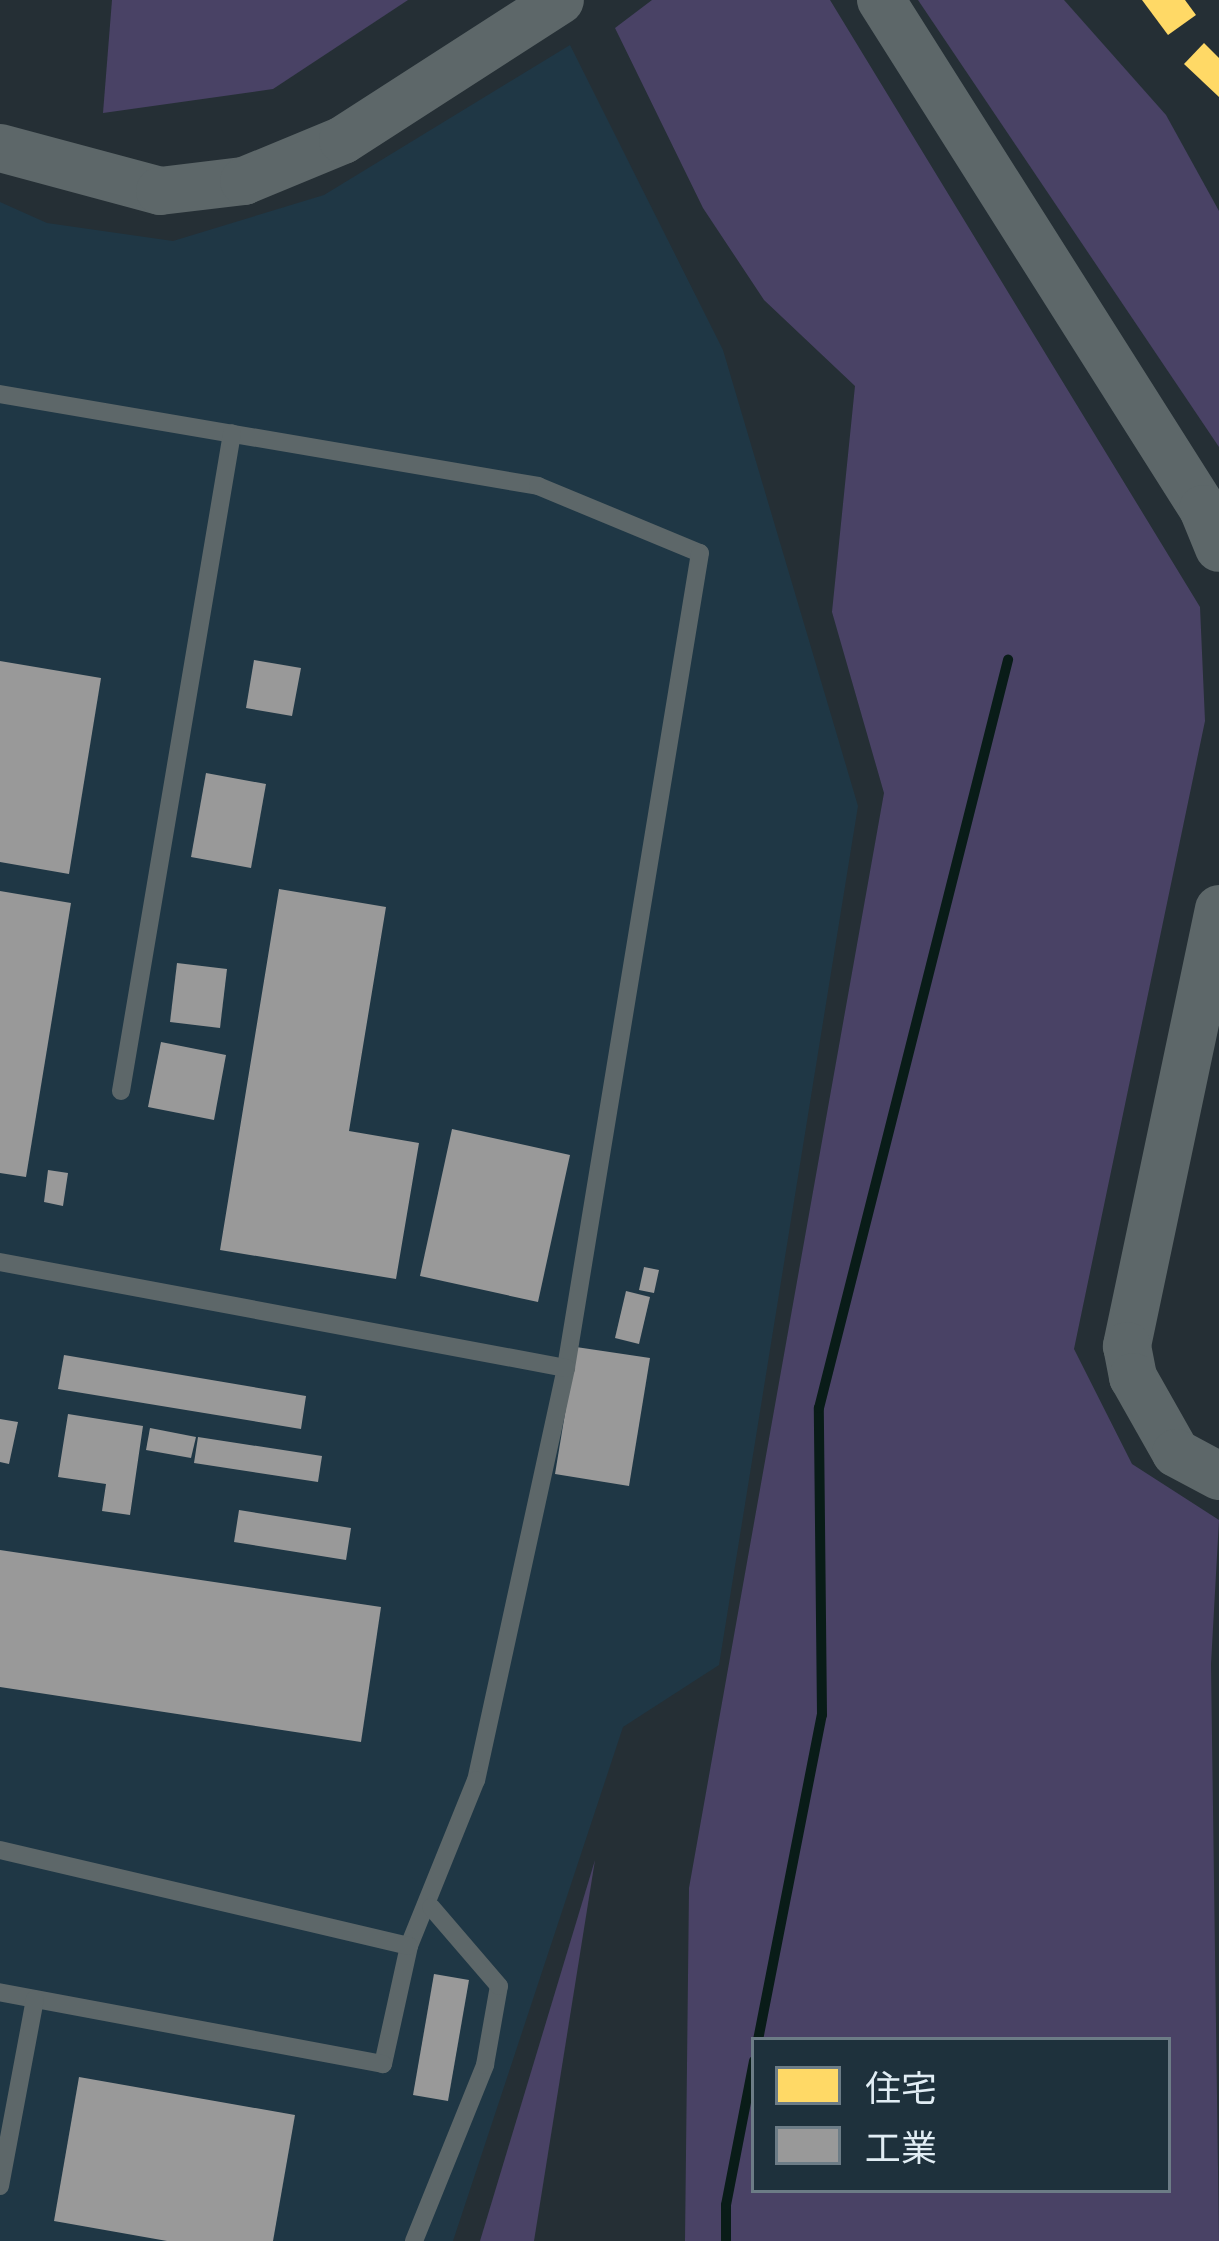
<!DOCTYPE html>
<meta charset="utf-8">
<style>
body{margin:0}
#map{position:relative;width:1219px;height:2241px;overflow:hidden;background:#252f35;font-family:Figtree,"Noto Sans JP",sans-serif}
div>[style]{position:absolute}
.built>*{inset:0;background:#1f3745}
.green>*{inset:0;background:#494265}
.homes>*{inset:0;background:#ffd966}
.industry>*{inset:0;background:#999}
.stream>*{height:10px;margin:-5px;padding:0 5px;transform-origin:5px;border-radius:5px;background:#091c18}
.service>*{height:18px;margin:-9px;padding:0 9px;transform-origin:9px;border-radius:9px;background:#5d6769}
.tertiary>*{height:48px;margin:-24px;padding:0 24px;transform-origin:24px;border-radius:24px;background:#5d6769}
span{translate:-50% -50%;white-space:nowrap;text-align:center;line-height:1.15;-webkit-text-stroke:12px #1e313c;paint-order:stroke}
.legend{position:absolute;left:751px;top:2037px;width:420px;height:156px;box-sizing:border-box;background:#1e313c;border:3px solid #6c7c86;margin:0;padding:15px 21px;list-style:none;font-size:36px;color:#e1edf4}
.legend li{display:flex;align-items:center;gap:24px;height:60px}
.legend b{width:60px;border:3px solid #6c7c86}
</style>
<div id="map">
<div class="built">
<i style="clip-path:polygon(570px 45px,723px 350px,858px 806px,719px 1665px,623px 1727px,453px 2241px,0 2241px,0 202px,47px 223px,173px 241px,324px 195px)"></i>
</div>
<div class="green">
<i style="clip-path:polygon(112px 0,408px 0,273px 89px,103px 113px)"></i>
<i style="clip-path:polygon(evenodd,652px 0,830px 0,1200px 607px,1205px 721px,1074px 1349px,1132px 1464px,1219px 1520px,1211px 1664px,1219px 2241px,685px 2241px,689px 1888px,884px 793px,832px 612px,855px 386px,764px 300px,703px 208px,615px 28px,652px 0,754px 2040px,1168px 2040px,1168px 2190px,754px 2190px,754px 2040px)"></i>
<i style="clip-path:polygon(918px 0,1064px 0,1166px 115px,1219px 211px,1219px 447px)"></i>
<i style="clip-path:polygon(595px 1860px,534px 2241px,480px 2241px)"></i>
</div>
<div class="homes">
<i style="clip-path:polygon(1142px 0,1185px 0,1196px 15px,1168px 35px)"></i>
<i style="clip-path:polygon(1204px 43px,1219px 58px,1219px 97px,1184px 64px)"></i>
</div>
<div class="industry">
<i style="clip-path:polygon(254px 660px,301px 668px,292px 716px,246px 708px)"></i>
<i style="clip-path:polygon(0 661px,101px 678px,69px 874px,0 862px)"></i>
<i style="clip-path:polygon(206px 773px,266px 784px,251px 868px,191px 857px)"></i>
<i style="clip-path:polygon(279px 889px,386px 907px,349px 1131px,419px 1143px,396px 1279px,220px 1250px)"></i>
<i style="clip-path:polygon(0 891px,71px 903px,26px 1177px,0 1173px)"></i>
<i style="clip-path:polygon(177px 963px,227px 969px,220px 1028px,170px 1022px)"></i>
<i style="clip-path:polygon(161px 1042px,226px 1055px,214px 1120px,148px 1107px)"></i>
<i style="clip-path:polygon(452px 1129px,570px 1155px,538px 1302px,420px 1276px)"></i>
<i style="clip-path:polygon(48px 1170px,68px 1173px,63px 1206px,44px 1202px)"></i>
<i style="clip-path:polygon(644px 1267px,659px 1270px,654px 1293px,639px 1290px)"></i>
<i style="clip-path:polygon(626px 1291px,650px 1297px,639px 1344px,615px 1338px)"></i>
<i style="clip-path:polygon(576px 1347px,650px 1358px,629px 1486px,555px 1474px)"></i>
<i style="clip-path:polygon(64px 1355px,306px 1396px,301px 1429px,58px 1389px)"></i>
<i style="clip-path:polygon(68px 1414px,143px 1426px,130px 1515px,102px 1511px,106px 1484px,58px 1477px)"></i>
<i style="clip-path:polygon(0 1419px,18px 1422px,9px 1464px,0 1462px)"></i>
<i style="clip-path:polygon(150px 1428px,196px 1437px,191px 1458px,146px 1450px)"></i>
<i style="clip-path:polygon(198px 1437px,322px 1456px,318px 1482px,194px 1463px)"></i>
<i style="clip-path:polygon(239px 1510px,351px 1528px,346px 1560px,234px 1542px)"></i>
<i style="clip-path:polygon(0 1550px,381px 1607px,361px 1742px,0 1687px)"></i>
<i style="clip-path:polygon(434px 1974px,469px 1980px,448px 2101px,413px 2095px)"></i>
<i style="clip-path:polygon(79px 2077px,295px 2115px,273px 2241px,167px 2241px,54px 2221px)"></i>
</div>
<div class="stream">
<i style="left:758px;top:2040px;width:331px;rotate:-78.9deg"></i>
<i style="left:822px;top:1715px;width:307px;rotate:-90.6deg"></i>
<i style="left:819px;top:1408px;width:772px;rotate:-75.82deg"></i>
<i style="left:726px;top:2241px;width:36px;rotate:-90deg"></i>
<i style="left:726px;top:2205px;width:147px;rotate:-79deg"></i>
</div>
<div class="service">
<i style="left:0;top:394px;width:546px;rotate:9.7deg"></i>
<i style="left:538px;top:486px;width:175px;rotate:22.5deg"></i>
<i style="left:700px;top:553px;width:826px;rotate:99.34deg"></i>
<i style="left:566px;top:1368px;width:422px;rotate:102.3deg"></i>
<i style="left:476px;top:1780px;width:179px;rotate:112deg"></i>
<i style="left:409px;top:1946px;width:121px;rotate:102.4deg"></i>
<i style="left:383px;top:2064px;width:390px;rotate:-169.4deg"></i>
<i style="left:121px;top:1091px;width:667px;rotate:-80.42deg"></i>
<i style="left:0;top:1262px;width:576px;rotate:10.61deg"></i>
<i style="left:0;top:1850px;width:420px;rotate:13.2deg"></i>
<i style="left:0;top:2186px;width:190px;rotate:-79.4deg"></i>
<i style="left:414px;top:2241px;width:190px;rotate:-68deg"></i>
<i style="left:485px;top:2065px;width:80px;rotate:-80deg"></i>
<i style="left:499px;top:1986px;width:104px;rotate:-130.7deg"></i>
</div>
<div class="tertiary">
<i style="left:881px;top:0;width:602px;rotate:57.68deg"></i>
<i style="left:1203px;top:509px;width:42px;rotate:67.7deg"></i>
<i style="left:0;top:148px;width:166px;rotate:15deg"></i>
<i style="left:160px;top:191px;width:85px;rotate:-6.8deg"></i>
<i style="left:244px;top:181px;width:107px;rotate:-22.5deg"></i>
<i style="left:343px;top:140px;width:258px;rotate:-32.8deg"></i>
<i style="left:1219px;top:909px;width:447px;rotate:101.9deg"></i>
<i style="left:1127px;top:1346px;width:32px;rotate:79deg"></i>
<i style="left:1133px;top:1377px;width:87px;rotate:60.5deg"></i>
<i style="left:1176px;top:1453px;width:49px;rotate:28.1deg"></i>
</div>
<ul class="legend">
<li><b style="height:33px;background:#ffd966"></b>住宅</li>
<li><b style="height:33px;background:#999"></b>工業</li>
</ul>
</div>
